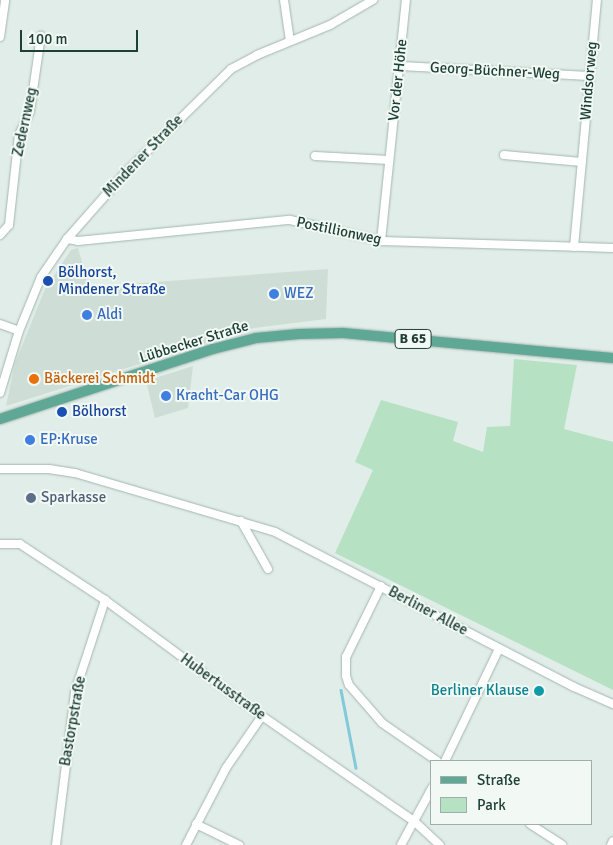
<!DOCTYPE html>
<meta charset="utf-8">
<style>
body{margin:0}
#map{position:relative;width:613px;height:845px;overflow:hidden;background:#e1ede8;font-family:Signika,sans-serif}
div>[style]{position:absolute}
.built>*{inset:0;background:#cfddd7}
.green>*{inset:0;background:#b7e1c3}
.stream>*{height:2.5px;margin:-1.25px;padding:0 1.25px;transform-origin:1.25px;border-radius:1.25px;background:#82cad9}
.roads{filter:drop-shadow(0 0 1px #a3b6af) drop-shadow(0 0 1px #a3b6af)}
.minor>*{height:8px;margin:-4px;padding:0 4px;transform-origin:4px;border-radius:4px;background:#fff}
.major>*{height:10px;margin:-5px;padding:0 5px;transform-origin:5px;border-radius:5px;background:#60a896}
.dots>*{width:14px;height:14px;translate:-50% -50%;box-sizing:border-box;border:2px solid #f2f9f5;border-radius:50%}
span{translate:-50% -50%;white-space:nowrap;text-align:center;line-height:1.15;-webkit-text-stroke:4px #f2f9f5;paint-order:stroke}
.shield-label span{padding:1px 4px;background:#f2f9f5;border:1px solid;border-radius:4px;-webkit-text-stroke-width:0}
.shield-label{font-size:14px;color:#1f4037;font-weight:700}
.street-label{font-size:15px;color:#1f4037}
.transit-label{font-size:15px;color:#164399}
.left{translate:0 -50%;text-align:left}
.shop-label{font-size:15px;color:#366cbe}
.food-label{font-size:15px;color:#c56008}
.service-label{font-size:15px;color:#4e5e75}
.culture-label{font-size:15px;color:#0d838f}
.right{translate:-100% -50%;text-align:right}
.legend{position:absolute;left:430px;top:760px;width:162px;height:65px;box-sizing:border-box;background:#f2f9f5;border:1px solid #9eafa9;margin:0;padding:6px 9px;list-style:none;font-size:15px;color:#1f4037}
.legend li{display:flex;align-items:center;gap:10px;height:25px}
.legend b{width:25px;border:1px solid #9eafa9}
.scale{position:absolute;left:20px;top:30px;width:118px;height:22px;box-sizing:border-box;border:2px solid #1f4037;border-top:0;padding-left:6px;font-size:15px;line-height:18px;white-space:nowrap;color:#1f4037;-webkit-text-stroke:4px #f2f9f5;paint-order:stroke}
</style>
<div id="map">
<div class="built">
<i style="clip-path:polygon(78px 248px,89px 287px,328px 269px,326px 319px,254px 328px,6px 406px,15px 363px,45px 289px,71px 250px)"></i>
<i style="clip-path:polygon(193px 366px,188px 408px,155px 418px,146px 381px)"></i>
</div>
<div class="green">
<i style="clip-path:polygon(514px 359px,577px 365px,564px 429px,613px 442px,613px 690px,335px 553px,373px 470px,355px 462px,381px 400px,458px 422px,453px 441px,483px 452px,487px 427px,510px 426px)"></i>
</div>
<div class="stream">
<i style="left:341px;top:690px;width:79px;rotate:79.1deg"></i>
</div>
<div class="roads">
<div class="minor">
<i style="left:284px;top:0;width:41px;rotate:81.7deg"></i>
<i style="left:0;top:37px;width:37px;rotate:-82deg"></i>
<i style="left:400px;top:66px;width:190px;rotate:3deg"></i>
<i style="left:504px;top:155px;width:78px;rotate:5.1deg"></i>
<i style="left:315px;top:156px;width:74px;rotate:3.1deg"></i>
<i style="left:0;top:235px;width:13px;rotate:-48deg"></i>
<i style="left:9px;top:225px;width:91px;rotate:-83.7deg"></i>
<i style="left:19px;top:135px;width:26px;rotate:-65deg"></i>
<i style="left:30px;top:111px;width:76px;rotate:-81.7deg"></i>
<i style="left:67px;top:239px;width:11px;rotate:10deg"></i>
<i style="left:78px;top:241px;width:213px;rotate:-5.7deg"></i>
<i style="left:290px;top:220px;width:93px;rotate:13deg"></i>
<i style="left:381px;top:241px;width:232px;rotate:1.7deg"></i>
<i style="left:381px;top:241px;width:242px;rotate:-84.1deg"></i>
<i style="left:574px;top:247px;width:248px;rotate:-84.7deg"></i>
<i style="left:0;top:324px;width:20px;rotate:20deg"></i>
<i style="left:0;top:393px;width:65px;rotate:-73deg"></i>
<i style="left:19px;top:331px;width:58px;rotate:-67.8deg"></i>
<i style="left:41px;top:277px;width:46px;rotate:-55.6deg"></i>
<i style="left:67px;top:239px;width:89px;rotate:-48.6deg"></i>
<i style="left:126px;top:172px;width:147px;rotate:-44.4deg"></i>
<i style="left:231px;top:69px;width:30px;rotate:-28deg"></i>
<i style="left:257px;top:55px;width:79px;rotate:-22.3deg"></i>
<i style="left:330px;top:25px;width:50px;rotate:-30.2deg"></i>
<i style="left:0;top:469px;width:49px"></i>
<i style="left:49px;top:469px;width:26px;rotate:9deg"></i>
<i style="left:75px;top:473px;width:209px;rotate:16.4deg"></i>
<i style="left:275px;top:532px;width:337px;rotate:27.4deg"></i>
<i style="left:574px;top:687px;width:43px;rotate:23.6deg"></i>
<i style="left:241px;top:521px;width:55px;rotate:60.6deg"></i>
<i style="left:0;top:544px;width:20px"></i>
<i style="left:20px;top:544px;width:102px;rotate:33.4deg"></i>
<i style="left:105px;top:600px;width:195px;rotate:36.5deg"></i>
<i style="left:262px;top:716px;width:186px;rotate:34.7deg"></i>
<i style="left:415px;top:822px;width:34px;rotate:43deg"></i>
<i style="left:381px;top:586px;width:79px;rotate:116.2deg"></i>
<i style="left:346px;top:657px;width:19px;rotate:90deg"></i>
<i style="left:346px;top:676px;width:9px;rotate:72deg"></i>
<i style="left:349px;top:685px;width:50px;rotate:49deg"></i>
<i style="left:382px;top:723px;width:67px;rotate:34.6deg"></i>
<i style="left:445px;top:761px;width:124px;rotate:-64.3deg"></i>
<i style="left:196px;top:824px;width:48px;rotate:26deg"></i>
<i style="left:530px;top:824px;width:38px;rotate:33deg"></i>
<i style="left:56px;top:845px;width:154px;rotate:-82.9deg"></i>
<i style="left:75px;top:692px;width:97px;rotate:-71.9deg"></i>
<i style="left:186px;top:845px;width:87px;rotate:-62.5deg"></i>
<i style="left:226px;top:768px;width:63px;rotate:-55.3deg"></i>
<i style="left:401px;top:845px;width:65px;rotate:-61.5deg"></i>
<i style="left:611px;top:845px;width:4px;rotate:-63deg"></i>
</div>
<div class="major">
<i style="left:0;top:419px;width:224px;rotate:-18.2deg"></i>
<i style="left:213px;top:349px;width:44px;rotate:-14.3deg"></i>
<i style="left:256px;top:338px;width:43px;rotate:-5.3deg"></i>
<i style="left:299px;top:334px;width:44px;rotate:-1.3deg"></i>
<i style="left:343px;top:333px;width:271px;rotate:5.3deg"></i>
</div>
</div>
<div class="dots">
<i style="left:48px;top:281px;background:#1a4fb4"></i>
<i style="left:274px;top:294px;background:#3f7fe0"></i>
<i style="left:87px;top:315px;background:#3f7fe0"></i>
<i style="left:34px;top:379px;background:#e8710a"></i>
<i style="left:166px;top:396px;background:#3f7fe0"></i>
<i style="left:62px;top:412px;background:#1a4fb4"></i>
<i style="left:30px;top:440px;background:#3f7fe0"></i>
<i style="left:31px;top:498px;background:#5c6f8a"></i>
<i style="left:539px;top:691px;background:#0f9aa8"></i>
</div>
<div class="shield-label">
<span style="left:413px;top:339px">B 65</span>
</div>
<div class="street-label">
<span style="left:495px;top:71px;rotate:3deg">Georg-Büchner-Weg</span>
<span style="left:398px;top:80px;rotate:-84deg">Vor der Höhe</span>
<span style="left:589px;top:81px;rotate:-85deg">Windsorweg</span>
<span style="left:25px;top:122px;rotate:-78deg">Zedernweg</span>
<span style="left:143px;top:156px;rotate:-46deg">Mindener Straße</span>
<span style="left:339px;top:231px;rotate:12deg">Postillionweg</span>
<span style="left:194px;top:342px;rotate:-17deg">Lübbecker Straße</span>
<span style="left:428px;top:611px;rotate:28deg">Berliner Allee</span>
<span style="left:223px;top:687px;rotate:36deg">Hubertusstraße</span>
<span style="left:73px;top:721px;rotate:-80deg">Bastorpstraße</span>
</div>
<div class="transit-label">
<span class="left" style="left:58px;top:281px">Bölhorst,<br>Mindener Straße</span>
<span class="left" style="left:72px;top:412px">Bölhorst</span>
</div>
<div class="shop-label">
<span class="left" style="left:284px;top:294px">WEZ</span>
<span class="left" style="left:97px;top:315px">Aldi</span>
<span class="left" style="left:176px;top:396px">Kracht-Car OHG</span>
<span class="left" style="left:40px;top:440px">EP:Kruse</span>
</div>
<div class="food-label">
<span class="left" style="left:44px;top:379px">Bäckerei Schmidt</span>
</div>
<div class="service-label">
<span class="left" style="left:41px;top:498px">Sparkasse</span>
</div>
<div class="culture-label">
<span class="right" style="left:529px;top:691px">Berliner Klause</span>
</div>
<ul class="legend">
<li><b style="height:6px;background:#60a896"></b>Straße</li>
<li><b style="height:14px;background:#b7e1c3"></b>Park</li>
</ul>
<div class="scale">100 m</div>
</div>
